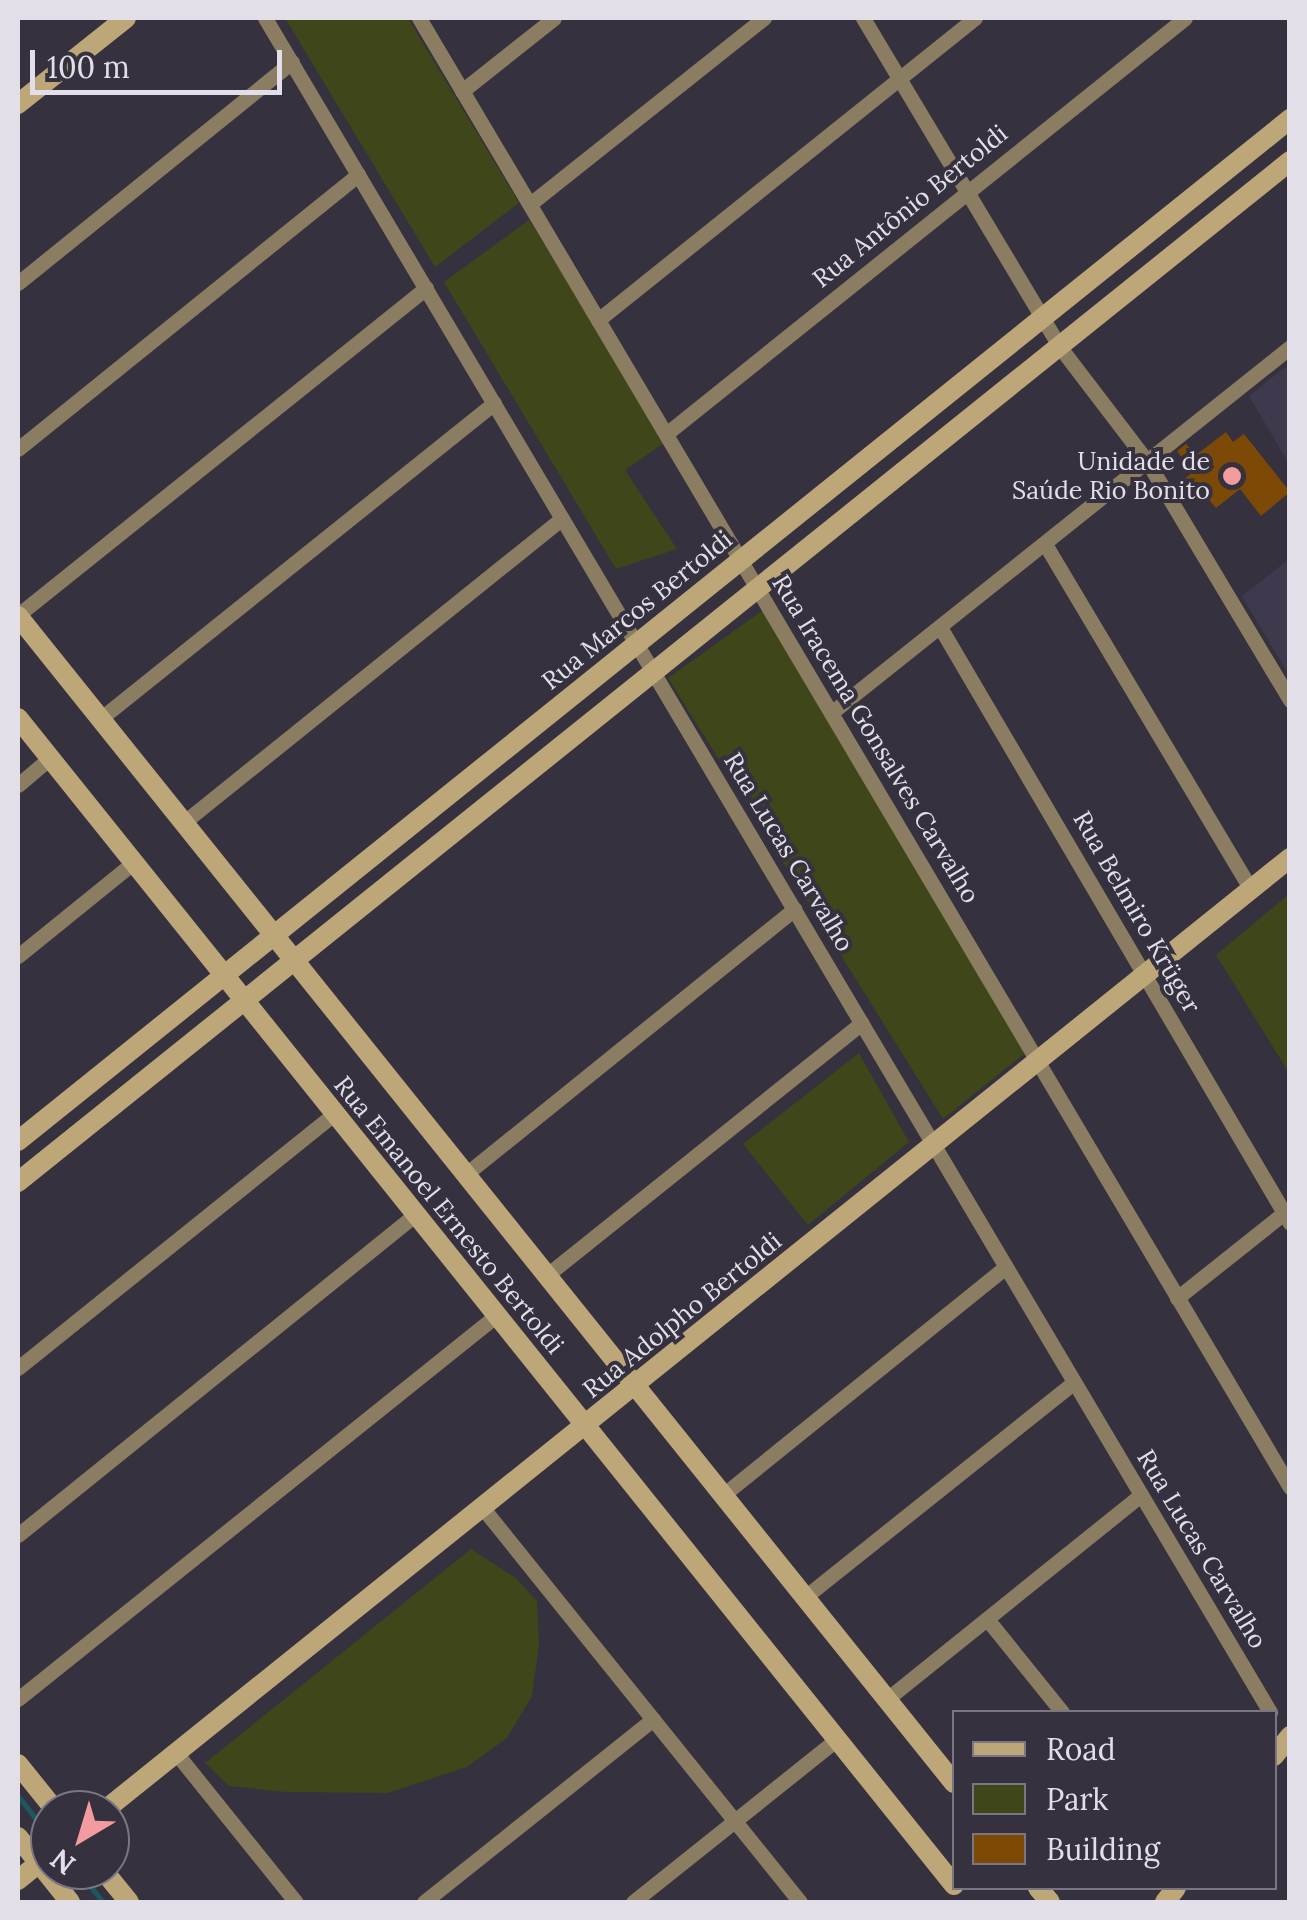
<!DOCTYPE html>
<meta charset="utf-8">
<style>
body{margin:0}
#map{position:relative;width:1307px;height:1920px;overflow:hidden;background:#35313f;font-family:Lora,serif}
div>[style]{position:absolute}
.built>*{inset:0;background:#3f394d}
.green>*{inset:0;background:#3e461a}
.stream>*{height:5px;margin:-2.5px;padding:0 2.5px;transform-origin:2.5px;border-radius:2.5px;background:#1e585f}
.building>*{inset:0;background:#7c4a06}
.street>*{height:15px;margin:-7.5px;padding:0 7.5px;transform-origin:7.5px;border-radius:7.5px;background:#8b7d61}
.secondary>*{height:20px;margin:-10px;padding:0 10px;transform-origin:10px;border-radius:10px;background:#bda778}
.dots>*{width:28px;height:28px;translate:-50% -50%;box-sizing:border-box;border:5px solid #35313f;border-radius:50%}
span{translate:-50% -50%;white-space:nowrap;text-align:center;line-height:1.15;-webkit-text-stroke:8px #35313f;paint-order:stroke}
.street-label{font-size:25px;color:#e2dfe8}
.poi-label{font-size:25px;color:#e2dfe8}
.right{translate:-100% -50%;text-align:right}
.frame{position:absolute;inset:0;border:20px solid #e2dfe8;pointer-events:none}
.legend{position:absolute;left:952px;top:1710px;width:325px;height:180px;box-sizing:border-box;background:#35313f;border:2px solid #7a7783;margin:0;padding:12px 18px;list-style:none;font-size:30px;color:#e2dfe8}
.legend li{display:flex;align-items:center;gap:20px;height:50px}
.legend b{width:50px;border:2px solid #7a7783}
.north{position:absolute;left:30px;top:1790px;width:100px;height:100px;box-sizing:border-box;background:#35313f;border:2px solid #7a7783;border-radius:50%;rotate:218deg;font-size:28px;font-weight:700;line-height:40px;text-align:center;color:#e2dfe8}
.north::after{content:'';display:block;margin:auto;width:35px;height:45px;background:#f49b9f;clip-path:polygon(50% 0,100% 100%,50% 72%,0 100%)}
.scale{position:absolute;left:30px;top:50px;width:252px;height:45px;box-sizing:border-box;border:5px solid #e2dfe8;border-top:0;padding-left:12px;font-size:30px;line-height:35px;white-space:nowrap;color:#e2dfe8;-webkit-text-stroke:8px #35313f;paint-order:stroke}
</style>
<div id="map">
<div class="built">
<i style="clip-path:polygon(1289px 364px,1289px 464px,1249px 396px)"></i>
<i style="clip-path:polygon(1289px 559px,1289px 675px,1242px 596px)"></i>
</div>
<div class="green">
<i style="clip-path:polygon(285px 18px,408px 18px,519px 203px,435px 267px)"></i>
<i style="clip-path:polygon(529px 220px,667px 441px,625px 470px,677px 549px,616px 569px,444px 282px)"></i>
<i style="clip-path:polygon(763px 610px,1029px 1050px,943px 1119px,668px 678px)"></i>
<i style="clip-path:polygon(1289px 894px,1289px 1073px,1216px 955px)"></i>
<i style="clip-path:polygon(859px 1053px,909px 1142px,808px 1225px,743px 1144px)"></i>
<i style="clip-path:polygon(471px 1549px,516px 1578px,537px 1601px,539px 1644px,532px 1696px,507px 1738px,467px 1767px,388px 1793px,286px 1792px,229px 1786px,205px 1763px)"></i>
</div>
<div class="stream">
<i style="left:18px;top:1796px;width:52px;rotate:52deg"></i>
<i style="left:77px;top:1870px;width:41px;rotate:50.9deg"></i>
</div>
<div class="building">
<i style="clip-path:polygon(1226px 432px,1233px 442px,1244px 434px,1290px 492px,1261px 516px,1240px 489px,1216px 508px,1204px 494px,1197px 500px,1182px 481px,1193px 472px,1177px 451px,1186px 444px,1196px 455px)"></i>
</div>
<div class="street">
<i style="left:265px;top:18px;width:1970px;rotate:59.32deg"></i>
<i style="left:419px;top:18px;width:1708px;rotate:59.34deg"></i>
<i style="left:863px;top:18px;width:382px;rotate:59.1deg"></i>
<i style="left:1059px;top:346px;width:145px;rotate:52.6deg"></i>
<i style="left:1147px;top:461px;width:279px;rotate:59.1deg"></i>
<i style="left:462px;top:91px;width:117px;rotate:-38.4deg"></i>
<i style="left:530px;top:204px;width:299px;rotate:-38.5deg"></i>
<i style="left:18px;top:283px;width:352px;rotate:-38.9deg"></i>
<i style="left:598px;top:320px;width:483px;rotate:-38.7deg"></i>
<i style="left:666px;top:434px;width:665px;rotate:-38.71deg"></i>
<i style="left:18px;top:449px;width:437px;rotate:-38.9deg"></i>
<i style="left:1045px;top:544px;width:402px;rotate:59.2deg"></i>
<i style="left:18px;top:615px;width:523px;rotate:-38.71deg"></i>
<i style="left:940px;top:627px;width:691px;rotate:59.58deg"></i>
<i style="left:831px;top:713px;width:587px;rotate:-38.57deg"></i>
<i style="left:100px;top:719px;width:505px;rotate:-38.73deg"></i>
<i style="left:18px;top:785px;width:42px;rotate:-40.2deg"></i>
<i style="left:183px;top:823px;width:486px;rotate:-38.8deg"></i>
<i style="left:18px;top:956px;width:149px;rotate:-39deg"></i>
<i style="left:466px;top:1174px;width:422px;rotate:-38.9deg"></i>
<i style="left:547px;top:1275px;width:403px;rotate:-38.7deg"></i>
<i style="left:1177px;top:1298px;width:144px;rotate:-38.5deg"></i>
<i style="left:18px;top:1368px;width:407px;rotate:-38.8deg"></i>
<i style="left:723px;top:1495px;width:363px;rotate:-38.9deg"></i>
<i style="left:482px;top:1507px;width:507px;rotate:51.16deg"></i>
<i style="left:18px;top:1535px;width:511px;rotate:-38.89deg"></i>
<i style="left:805px;top:1597px;width:344px;rotate:-38.6deg"></i>
<i style="left:987px;top:1619px;width:119px;rotate:51.1deg"></i>
<i style="left:18px;top:1699px;width:614px;rotate:-38.72deg"></i>
<i style="left:887px;top:1699px;width:326px;rotate:-38.8deg"></i>
<i style="left:176px;top:1753px;width:191px;rotate:51.2deg"></i>
<i style="left:424px;top:1902px;width:293px;rotate:-38.6deg"></i>
<i style="left:633px;top:1902px;width:261px;rotate:-38.6deg"></i>
</div>
<div class="secondary">
<i style="left:18px;top:104px;width:138px;rotate:-38.5deg"></i>
<i style="left:18px;top:616px;width:1496px;rotate:51.27deg"></i>
<i style="left:18px;top:718px;width:1496px;rotate:51.27deg"></i>
<i style="left:18px;top:1141px;width:1632px;rotate:-38.78deg"></i>
<i style="left:18px;top:1182px;width:1631px;rotate:-38.75deg"></i>
<i style="left:1274px;top:1756px;width:26px;rotate:-51deg"></i>
<i style="left:18px;top:1764px;width:59px;rotate:51.2deg"></i>
<i style="left:105px;top:1810px;width:1520px;rotate:-38.78deg"></i>
<i style="left:18px;top:1837px;width:83px;rotate:51.3deg"></i>
<i style="left:103px;top:1870px;width:41px;rotate:50.9deg"></i>
<i style="left:18px;top:1880px;width:41px;rotate:-39.1deg"></i>
<i style="left:1038px;top:1888px;width:18px;rotate:49deg"></i>
<i style="left:1165px;top:1902px;width:18px;rotate:-52deg"></i>
</div>
<div class="dots">
<i style="left:1232px;top:476px;background:#f49b9f"></i>
</div>
<div class="street-label">
<span style="left:910px;top:206px;rotate:-39deg">Rua Antônio Bertoldi</span>
<span style="left:637px;top:610px;rotate:-39deg">Rua Marcos Bertoldi</span>
<span style="left:876px;top:739px;rotate:59deg">Rua Iracema Gonsalves Carvalho</span>
<span style="left:789px;top:852px;rotate:59deg">Rua Lucas Carvalho</span>
<span style="left:1137px;top:912px;rotate:60deg">Rua Belmiro Krüger</span>
<span style="left:449px;top:1215px;rotate:51deg">Rua Emanoel Ernesto Bertoldi</span>
<span style="left:682px;top:1315px;rotate:-39deg">Rua Adolpho Bertoldi</span>
<span style="left:1202px;top:1549px;rotate:59deg">Rua Lucas Carvalho</span>
</div>
<div class="poi-label">
<span class="right" style="left:1210px;top:476px">Unidade de<br>Saúde Rio Bonito</span>
</div>
<div class="frame"></div>
<ul class="legend">
<li><b style="height:12px;background:#bda778"></b>Road</li>
<li><b style="height:28px;background:#3e461a"></b>Park</li>
<li><b style="height:28px;background:#7c4a06"></b>Building</li>
</ul>
<div class="north">N</div>
<div class="scale">100 m</div>
</div>
